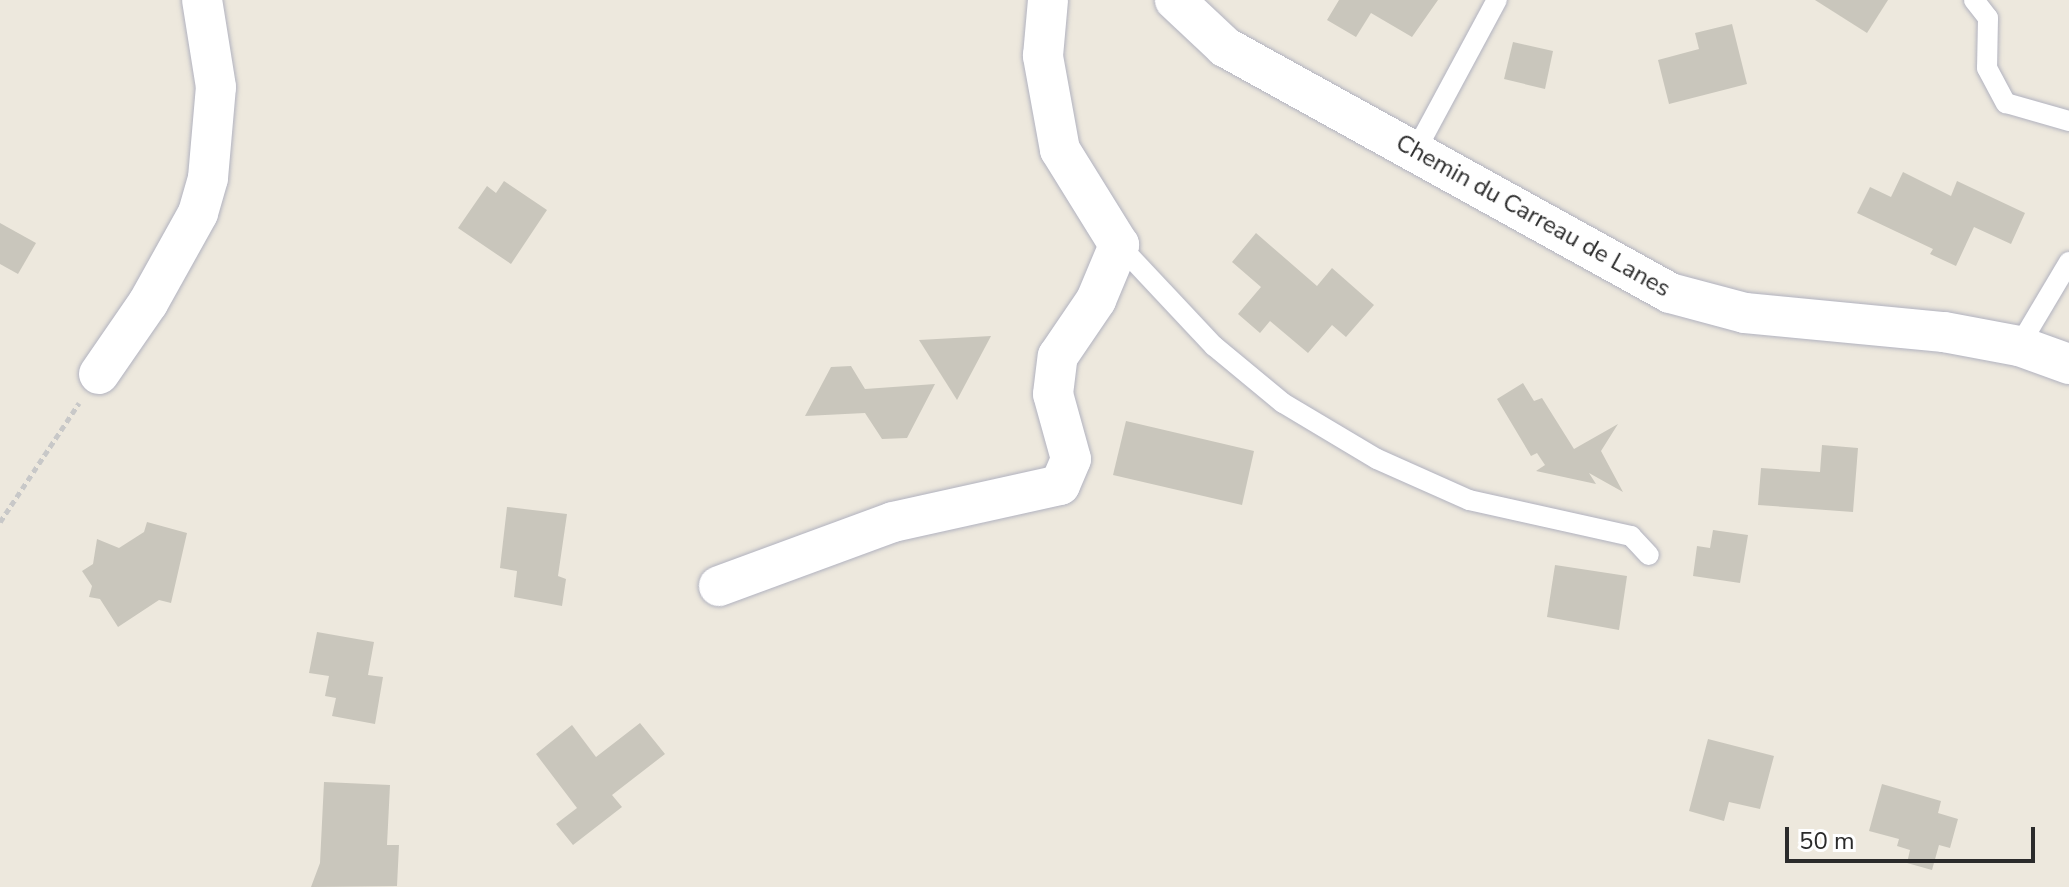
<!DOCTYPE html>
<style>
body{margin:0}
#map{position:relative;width:2069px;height:887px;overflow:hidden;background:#ede8dd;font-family:"Nunito Sans",sans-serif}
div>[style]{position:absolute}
.building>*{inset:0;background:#c9c6bc}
.path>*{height:5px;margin-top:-2.5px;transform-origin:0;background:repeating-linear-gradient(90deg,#c8c8c8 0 6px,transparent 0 10px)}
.roads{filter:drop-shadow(0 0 2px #b1b2bf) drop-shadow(0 0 2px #b1b2bf)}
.service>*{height:20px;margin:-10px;padding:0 10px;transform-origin:10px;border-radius:10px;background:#fff}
.minor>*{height:40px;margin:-20px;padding:0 20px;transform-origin:20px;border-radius:20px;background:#fff}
span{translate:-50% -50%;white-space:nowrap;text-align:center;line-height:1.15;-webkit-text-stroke:8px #fff;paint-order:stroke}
.street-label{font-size:24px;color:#2b2b2b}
.scale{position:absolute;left:1785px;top:827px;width:250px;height:36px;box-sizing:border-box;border:4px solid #2b2b2b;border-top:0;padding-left:10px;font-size:24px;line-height:28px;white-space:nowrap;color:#2b2b2b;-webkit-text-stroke:6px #fff;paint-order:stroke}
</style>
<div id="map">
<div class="building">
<i style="clip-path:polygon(1339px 0,1438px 0,1412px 37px,1371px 13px,1356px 37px,1327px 20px)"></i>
<i style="clip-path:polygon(1815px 0,1888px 0,1867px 33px)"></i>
<i style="clip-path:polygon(1732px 24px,1747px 84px,1669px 104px,1658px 60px,1699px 49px,1695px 33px)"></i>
<i style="clip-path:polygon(1513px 42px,1553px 51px,1545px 89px,1504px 79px)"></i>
<i style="clip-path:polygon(1903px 172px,1951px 196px,1957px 181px,2025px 213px,2011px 244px,1974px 227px,1956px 266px,1930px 254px,1933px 249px,1857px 213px,1870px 187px,1891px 197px)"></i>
<i style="clip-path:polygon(504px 181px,547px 210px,511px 264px,458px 228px,487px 186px,496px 193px)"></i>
<i style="clip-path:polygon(0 223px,36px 243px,18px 274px,0 264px)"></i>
<i style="clip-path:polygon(1256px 233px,1317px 286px,1332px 268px,1374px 305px,1346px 337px,1332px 325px,1308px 353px,1270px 321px,1260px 333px,1238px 314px,1261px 287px,1232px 262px)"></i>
<i style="clip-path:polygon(991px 336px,957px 400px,919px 340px)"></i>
<i style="clip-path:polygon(851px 366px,865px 389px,935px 384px,907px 438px,882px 439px,865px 413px,805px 416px,831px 367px)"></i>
<i style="clip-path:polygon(1523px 383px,1534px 401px,1542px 398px,1574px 449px,1618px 424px,1601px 451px,1623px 492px,1589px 473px,1596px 484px,1536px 471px,1545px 465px,1537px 453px,1531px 456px,1497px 399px)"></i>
<i style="clip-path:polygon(1126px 421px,1254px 451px,1242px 505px,1113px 475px)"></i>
<i style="clip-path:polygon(1822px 445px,1858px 448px,1853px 512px,1758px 505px,1761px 468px,1820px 472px)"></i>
<i style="clip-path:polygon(507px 507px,567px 514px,558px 576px,566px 579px,562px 606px,514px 597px,517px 571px,500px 568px)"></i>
<i style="clip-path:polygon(147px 522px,187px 533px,171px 603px,159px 600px,118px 627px,100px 599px,89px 597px,92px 586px,82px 571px,93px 564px,97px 539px,119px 548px,144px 532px)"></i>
<i style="clip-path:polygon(1713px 530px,1748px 535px,1740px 583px,1693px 576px,1697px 546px,1710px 548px)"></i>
<i style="clip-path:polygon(1555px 565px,1627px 576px,1619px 630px,1547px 617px)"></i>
<i style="clip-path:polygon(317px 632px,374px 642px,368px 675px,383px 677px,375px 724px,332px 716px,336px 698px,325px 696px,329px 676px,309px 673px)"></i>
<i style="clip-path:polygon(640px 723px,665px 754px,612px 795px,622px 807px,573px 845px,556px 824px,577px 808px,536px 754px,572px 725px,596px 757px)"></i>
<i style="clip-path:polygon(1708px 739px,1774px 756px,1760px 809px,1729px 802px,1724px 821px,1689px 811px)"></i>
<i style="clip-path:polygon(324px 782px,390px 785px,387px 845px,399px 845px,397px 886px,311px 887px,320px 863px)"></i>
<i style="clip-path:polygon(1882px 784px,1941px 801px,1938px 813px,1958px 819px,1950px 848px,1939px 845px,1932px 870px,1907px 863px,1910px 850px,1897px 846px,1899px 839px,1869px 831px)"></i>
</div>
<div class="path">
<i style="left:0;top:522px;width:143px;rotate:-56.4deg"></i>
</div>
<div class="roads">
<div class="service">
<i style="left:1974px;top:0;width:23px;rotate:52deg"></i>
<i style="left:1988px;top:18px;width:50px;rotate:91.1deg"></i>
<i style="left:1987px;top:68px;width:40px;rotate:62deg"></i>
<i style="left:2006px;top:103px;width:66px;rotate:15.9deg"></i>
<i style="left:1415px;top:152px;width:173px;rotate:-61.7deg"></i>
<i style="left:1119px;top:245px;width:139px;rotate:46.8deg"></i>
<i style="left:1214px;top:346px;width:89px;rotate:39.6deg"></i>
<i style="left:1283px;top:403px;width:109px;rotate:30.8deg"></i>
<i style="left:1377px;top:459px;width:101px;rotate:24deg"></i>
<i style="left:1469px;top:500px;width:166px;rotate:12.5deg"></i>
<i style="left:1631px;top:536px;width:26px;rotate:47deg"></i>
<i style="left:2019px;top:346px;width:98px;rotate:-59.2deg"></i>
</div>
<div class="minor">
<i style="left:1175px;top:0;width:69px;rotate:43.2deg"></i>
<i style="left:1225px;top:47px;width:508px;rotate:28.93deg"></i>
<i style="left:1670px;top:293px;width:78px;rotate:14.9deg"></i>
<i style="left:1745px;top:313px;width:200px;rotate:5.5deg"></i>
<i style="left:1944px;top:332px;width:76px;rotate:10.6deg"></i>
<i style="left:2019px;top:346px;width:53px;rotate:19.8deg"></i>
<i style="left:99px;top:374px;width:86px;rotate:-55.4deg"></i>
<i style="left:148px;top:303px;width:103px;rotate:-60.9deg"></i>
<i style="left:198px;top:213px;width:36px;rotate:-74deg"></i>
<i style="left:208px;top:178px;width:91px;rotate:-85deg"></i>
<i style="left:216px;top:87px;width:88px;rotate:-99.1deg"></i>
<i style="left:719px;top:586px;width:185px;rotate:-20.2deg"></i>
<i style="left:893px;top:522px;width:171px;rotate:-12.5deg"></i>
<i style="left:1060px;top:485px;width:28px;rotate:-67deg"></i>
<i style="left:1071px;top:459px;width:67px;rotate:-105.5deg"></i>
<i style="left:1053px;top:394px;width:38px;rotate:-83deg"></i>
<i style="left:1058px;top:356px;width:68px;rotate:-55.8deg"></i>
<i style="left:1096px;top:300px;width:60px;rotate:-67.3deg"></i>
<i style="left:1119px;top:245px;width:112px;rotate:-121.8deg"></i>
<i style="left:1060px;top:150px;width:96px;rotate:-100.3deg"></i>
<i style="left:1043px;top:56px;width:56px;rotate:-84.9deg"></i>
</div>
</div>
<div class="street-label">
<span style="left:1533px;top:216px;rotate:29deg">Chemin du Carreau de Lanes</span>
</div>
<div class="scale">50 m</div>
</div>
